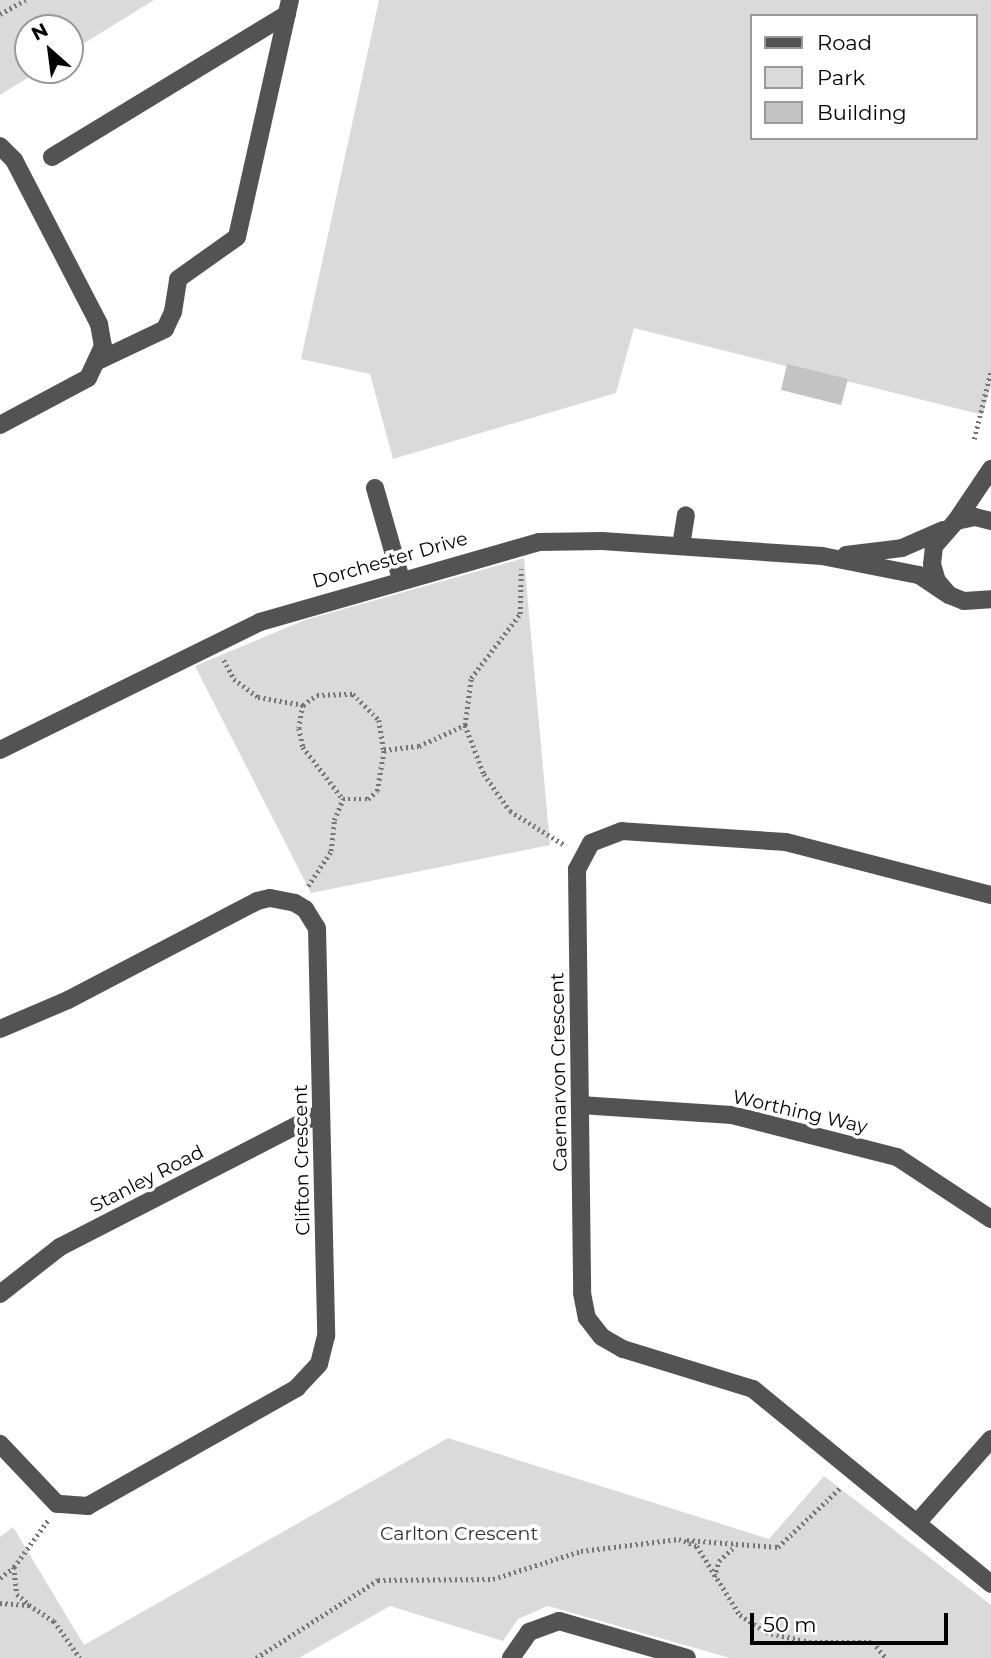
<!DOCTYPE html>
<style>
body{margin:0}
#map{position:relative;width:991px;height:1658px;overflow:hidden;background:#fff;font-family:Montserrat,sans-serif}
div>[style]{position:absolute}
.green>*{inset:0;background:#dadada}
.building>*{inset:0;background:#c3c3c3}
.path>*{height:4.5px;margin-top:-2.25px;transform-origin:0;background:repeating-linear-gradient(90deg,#757575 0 2px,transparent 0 5.5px)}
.minor>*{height:18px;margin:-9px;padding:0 9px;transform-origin:9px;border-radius:9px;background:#535353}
span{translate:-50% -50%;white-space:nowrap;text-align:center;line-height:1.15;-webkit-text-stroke:7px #fff;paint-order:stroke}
.street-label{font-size:19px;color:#000}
.park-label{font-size:19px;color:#313131}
.legend{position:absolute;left:750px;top:14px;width:228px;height:126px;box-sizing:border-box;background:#fff;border:2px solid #999;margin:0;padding:9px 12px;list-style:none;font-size:21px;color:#000}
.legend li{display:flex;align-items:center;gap:14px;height:35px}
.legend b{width:35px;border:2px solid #999}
.north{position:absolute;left:14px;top:14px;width:70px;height:70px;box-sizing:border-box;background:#fff;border:2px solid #999;border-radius:50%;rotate:332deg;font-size:19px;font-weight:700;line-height:28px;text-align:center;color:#000}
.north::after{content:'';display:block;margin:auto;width:24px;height:32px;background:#000;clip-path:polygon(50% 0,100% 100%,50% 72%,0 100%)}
.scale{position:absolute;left:750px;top:1613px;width:198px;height:32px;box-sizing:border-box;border:4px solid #000;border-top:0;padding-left:9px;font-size:21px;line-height:24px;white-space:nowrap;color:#000;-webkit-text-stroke:5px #fff;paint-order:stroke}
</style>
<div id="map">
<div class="green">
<i style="clip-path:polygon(0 0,154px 0,70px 52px,70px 28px,28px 28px,28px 70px,40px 70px,0 95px)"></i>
<i style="clip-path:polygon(evenodd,379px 0,991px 0,991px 385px,983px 415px,634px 328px,616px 393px,393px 459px,370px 374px,301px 359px,379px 0,751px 16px,975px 16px,975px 138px,751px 138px,751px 16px)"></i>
<i style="clip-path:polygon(524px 558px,550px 845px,311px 893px,195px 666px,305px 620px)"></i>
<i style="clip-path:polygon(448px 1438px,769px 1539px,824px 1476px,991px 1605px,991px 1658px,730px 1658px,548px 1606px,518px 1619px,503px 1641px,390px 1606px,299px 1658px,0 1658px,0 1537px,13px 1527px,84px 1645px)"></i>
</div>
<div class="building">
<i style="clip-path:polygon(787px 364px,848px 379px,841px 405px,781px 390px)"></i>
</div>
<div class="path">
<i style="left:0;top:14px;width:29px;rotate:-29deg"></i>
<i style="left:974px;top:439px;width:70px;rotate:-76deg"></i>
<i style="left:224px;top:660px;width:21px;rotate:62deg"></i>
<i style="left:234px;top:679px;width:30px;rotate:37deg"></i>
<i style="left:258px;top:697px;width:46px;rotate:10.1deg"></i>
<i style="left:303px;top:705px;width:17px;rotate:-36deg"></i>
<i style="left:317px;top:695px;width:36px;rotate:-2deg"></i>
<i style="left:353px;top:694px;width:37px;rotate:45deg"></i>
<i style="left:379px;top:720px;width:30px;rotate:81deg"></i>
<i style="left:384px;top:750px;width:35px;rotate:-7deg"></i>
<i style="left:419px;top:746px;width:51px;rotate:-24.5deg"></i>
<i style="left:465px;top:725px;width:47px;rotate:-82.7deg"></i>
<i style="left:471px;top:678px;width:81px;rotate:-52.6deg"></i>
<i style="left:520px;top:614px;width:45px;rotate:-88.7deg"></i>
<i style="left:303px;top:705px;width:23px;rotate:100deg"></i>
<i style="left:299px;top:728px;width:19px;rotate:78deg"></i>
<i style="left:303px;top:747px;width:66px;rotate:52.4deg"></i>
<i style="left:465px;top:725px;width:53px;rotate:68.8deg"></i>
<i style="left:484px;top:774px;width:45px;rotate:54.9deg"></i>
<i style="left:510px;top:811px;width:66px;rotate:32deg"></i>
<i style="left:308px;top:886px;width:42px;rotate:-56.7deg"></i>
<i style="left:331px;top:851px;width:31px;rotate:-84deg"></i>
<i style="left:334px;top:820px;width:23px;rotate:-67deg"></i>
<i style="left:343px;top:799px;width:25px"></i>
<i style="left:368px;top:799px;width:12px;rotate:-42deg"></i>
<i style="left:377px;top:791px;width:42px;rotate:-80.3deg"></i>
<i style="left:687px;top:1540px;width:91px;rotate:4.4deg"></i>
<i style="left:778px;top:1547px;width:88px;rotate:-43.6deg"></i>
<i style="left:14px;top:1567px;width:27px;rotate:84deg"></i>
<i style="left:17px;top:1594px;width:15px;rotate:42deg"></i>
<i style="left:714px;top:1577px;width:17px;rotate:-73deg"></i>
<i style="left:719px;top:1561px;width:22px;rotate:-43deg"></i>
<i style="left:0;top:1578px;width:18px;rotate:-38deg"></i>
<i style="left:14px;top:1567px;width:58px;rotate:-54.1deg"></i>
<i style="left:0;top:1603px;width:29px;rotate:4deg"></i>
<i style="left:29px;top:1605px;width:30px;rotate:33deg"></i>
<i style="left:54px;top:1621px;width:45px;rotate:54.9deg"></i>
<i style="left:256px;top:1658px;width:145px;rotate:-32.6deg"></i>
<i style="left:378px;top:1580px;width:115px;rotate:-0.5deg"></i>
<i style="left:493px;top:1579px;width:92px;rotate:-17.7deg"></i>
<i style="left:581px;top:1551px;width:99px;rotate:-7deg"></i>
<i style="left:679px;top:1539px;width:19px;rotate:21deg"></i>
<i style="left:697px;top:1546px;width:81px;rotate:58.1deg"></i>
<i style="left:740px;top:1615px;width:31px;rotate:33deg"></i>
<i style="left:766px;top:1632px;width:44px;rotate:13.1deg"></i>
<i style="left:809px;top:1642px;width:64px"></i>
<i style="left:873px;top:1642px;width:21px;rotate:51deg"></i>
</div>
<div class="minor">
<i style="left:0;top:146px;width:20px;rotate:45deg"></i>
<i style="left:14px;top:160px;width:185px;rotate:62.6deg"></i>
<i style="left:99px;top:324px;width:22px;rotate:80deg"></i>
<i style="left:103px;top:346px;width:35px;rotate:115deg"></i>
<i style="left:88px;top:378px;width:100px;rotate:151.9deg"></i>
<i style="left:52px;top:157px;width:275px;rotate:-31.3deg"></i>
<i style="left:100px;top:360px;width:72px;rotate:-25.5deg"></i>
<i style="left:165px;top:329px;width:19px;rotate:-65deg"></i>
<i style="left:173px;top:312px;width:33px;rotate:-81deg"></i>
<i style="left:178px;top:279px;width:72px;rotate:-35.4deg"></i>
<i style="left:237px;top:237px;width:243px;rotate:-77.4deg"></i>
<i style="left:375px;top:488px;width:95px;rotate:74.1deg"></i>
<i style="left:956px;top:521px;width:63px;rotate:-56.1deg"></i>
<i style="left:991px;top:521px;width:16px;rotate:-166deg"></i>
<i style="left:975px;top:517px;width:19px;rotate:168deg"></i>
<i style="left:956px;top:521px;width:33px;rotate:131deg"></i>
<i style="left:934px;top:546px;width:18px;rotate:96deg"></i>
<i style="left:932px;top:564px;width:18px;rotate:74deg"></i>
<i style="left:937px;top:581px;width:18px;rotate:49deg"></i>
<i style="left:949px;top:595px;width:16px;rotate:22deg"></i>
<i style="left:964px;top:601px;width:27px;rotate:-4deg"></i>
<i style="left:681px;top:546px;width:31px;rotate:-81deg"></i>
<i style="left:846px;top:555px;width:56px;rotate:-7.1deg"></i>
<i style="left:902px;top:548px;width:45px;rotate:-23.7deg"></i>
<i style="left:0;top:750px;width:290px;rotate:-26.2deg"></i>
<i style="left:260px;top:622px;width:290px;rotate:-16deg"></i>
<i style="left:539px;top:542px;width:63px;rotate:-0.9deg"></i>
<i style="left:602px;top:541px;width:221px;rotate:3.9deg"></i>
<i style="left:822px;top:556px;width:99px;rotate:11.1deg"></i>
<i style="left:919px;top:575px;width:36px;rotate:34deg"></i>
<i style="left:991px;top:895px;width:212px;rotate:-165.5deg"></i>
<i style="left:786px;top:842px;width:164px;rotate:-176.2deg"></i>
<i style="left:622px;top:831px;width:33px;rotate:159deg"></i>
<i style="left:591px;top:843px;width:30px;rotate:118deg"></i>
<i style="left:577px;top:869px;width:424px;rotate:89.3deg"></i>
<i style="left:582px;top:1293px;width:25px;rotate:79deg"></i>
<i style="left:587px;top:1318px;width:24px;rotate:52deg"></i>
<i style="left:602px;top:1337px;width:24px;rotate:30deg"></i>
<i style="left:623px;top:1349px;width:136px;rotate:17.1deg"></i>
<i style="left:753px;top:1389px;width:308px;rotate:39.3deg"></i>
<i style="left:0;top:1029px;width:74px;rotate:-23.1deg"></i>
<i style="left:68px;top:1000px;width:213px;rotate:-27.6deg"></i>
<i style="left:257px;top:901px;width:13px;rotate:-13deg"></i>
<i style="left:270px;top:898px;width:25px;rotate:11deg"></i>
<i style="left:295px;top:903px;width:12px;rotate:31deg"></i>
<i style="left:305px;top:909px;width:22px;rotate:58deg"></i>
<i style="left:317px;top:928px;width:408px;rotate:88.7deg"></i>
<i style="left:326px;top:1336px;width:29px;rotate:104deg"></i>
<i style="left:319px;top:1364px;width:33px;rotate:133deg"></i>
<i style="left:297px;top:1388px;width:240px;rotate:150.6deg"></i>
<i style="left:88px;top:1506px;width:31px;rotate:-176deg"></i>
<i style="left:57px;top:1504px;width:83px;rotate:-133.5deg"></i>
<i style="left:580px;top:1105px;width:152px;rotate:3.8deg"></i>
<i style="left:732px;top:1115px;width:170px;rotate:14.3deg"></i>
<i style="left:897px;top:1157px;width:113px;rotate:33.4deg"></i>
<i style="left:0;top:1294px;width:76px;rotate:-38.1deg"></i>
<i style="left:60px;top:1247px;width:293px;rotate:-27.2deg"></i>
<i style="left:917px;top:1523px;width:112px;rotate:-48.6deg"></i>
<i style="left:511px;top:1658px;width:32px;rotate:-55deg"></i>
<i style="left:529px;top:1632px;width:32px;rotate:-20deg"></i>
<i style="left:559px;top:1621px;width:133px;rotate:16.1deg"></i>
</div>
<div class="street-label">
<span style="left:390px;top:560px;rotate:-16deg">Dorchester Drive</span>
<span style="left:559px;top:1072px;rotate:-91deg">Caernarvon Crescent</span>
<span style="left:800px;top:1112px;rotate:13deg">Worthing Way</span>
<span style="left:302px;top:1160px;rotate:-91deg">Clifton Crescent</span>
<span style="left:147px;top:1179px;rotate:-27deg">Stanley Road</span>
</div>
<div class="park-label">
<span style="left:459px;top:1534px">Carlton Crescent</span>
</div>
<ul class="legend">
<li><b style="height:9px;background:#535353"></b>Road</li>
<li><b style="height:19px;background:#dadada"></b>Park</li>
<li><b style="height:19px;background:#c3c3c3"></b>Building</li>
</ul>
<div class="north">N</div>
<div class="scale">50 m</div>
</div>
